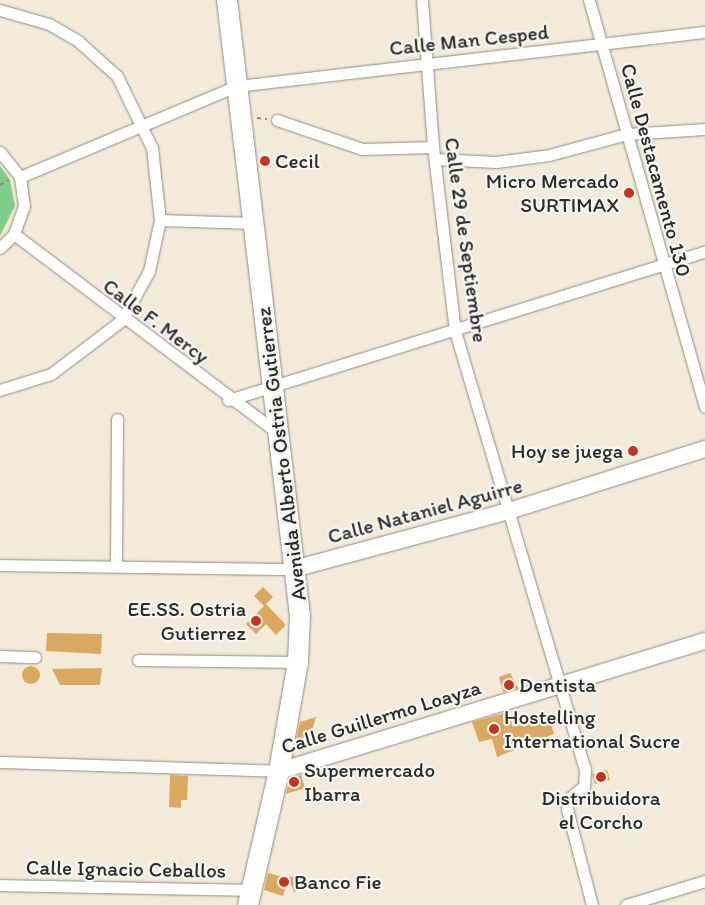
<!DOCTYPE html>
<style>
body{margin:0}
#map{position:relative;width:705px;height:905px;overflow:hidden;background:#f3ead9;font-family:Itim,sans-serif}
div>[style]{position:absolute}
.green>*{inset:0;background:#80cc8b}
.building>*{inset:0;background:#dba85f}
.round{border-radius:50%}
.path>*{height:2px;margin-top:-1px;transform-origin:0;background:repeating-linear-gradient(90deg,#8f8a82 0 4px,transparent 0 8px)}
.roads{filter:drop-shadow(0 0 1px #8f8a82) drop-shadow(0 0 1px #8f8a82)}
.street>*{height:11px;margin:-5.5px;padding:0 5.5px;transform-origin:5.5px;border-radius:5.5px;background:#fff}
.secondary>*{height:16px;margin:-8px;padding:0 8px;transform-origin:8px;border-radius:8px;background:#fff}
.highway>*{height:20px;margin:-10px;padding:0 10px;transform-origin:10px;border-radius:10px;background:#fff}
.dots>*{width:14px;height:14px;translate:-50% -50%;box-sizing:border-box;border:2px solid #f6f6f2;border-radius:50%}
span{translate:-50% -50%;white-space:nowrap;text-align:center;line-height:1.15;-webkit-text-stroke:4.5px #f6f6f2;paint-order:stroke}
.street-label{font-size:21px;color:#2b2b2b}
.poi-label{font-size:21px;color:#2b2b2b}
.left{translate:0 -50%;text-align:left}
.right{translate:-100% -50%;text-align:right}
</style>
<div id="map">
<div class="green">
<i style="clip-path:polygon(0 166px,10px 180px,15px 206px,0 236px)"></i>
</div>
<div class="building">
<i style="clip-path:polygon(263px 587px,273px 597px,264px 606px,254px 596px)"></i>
<i style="clip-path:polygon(266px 604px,286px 625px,276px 635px,266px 624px,256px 634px,246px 624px)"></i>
<i style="clip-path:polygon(47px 633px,102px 634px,101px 654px,46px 651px)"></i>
<i class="round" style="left:22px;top:666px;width:18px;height:18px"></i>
<i style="clip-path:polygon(102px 668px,100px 685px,60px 685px,52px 669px)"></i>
<i style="clip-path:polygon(510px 673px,518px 688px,503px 692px,499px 677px)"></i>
<i style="clip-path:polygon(508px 712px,513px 727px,548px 715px,554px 734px,497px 757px,492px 739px,479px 742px,472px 722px)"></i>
<i style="clip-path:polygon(316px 717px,310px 739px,296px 741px,300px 722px)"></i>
<i style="clip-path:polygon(607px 770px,610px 780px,595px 784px,592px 774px)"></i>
<i style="clip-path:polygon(170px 775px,188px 776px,187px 800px,181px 800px,181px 808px,169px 807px)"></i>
<i style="clip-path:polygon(301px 775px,305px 788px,286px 794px,290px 778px)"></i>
<i style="clip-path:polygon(268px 873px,288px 878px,283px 896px,264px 890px)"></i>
<i style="clip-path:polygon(303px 874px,306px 888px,294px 892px,288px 878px)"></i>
</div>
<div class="path">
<i style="left:257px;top:118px;width:10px;rotate:6deg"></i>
<i style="left:0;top:185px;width:10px;rotate:-29deg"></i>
</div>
<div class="roads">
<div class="street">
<i style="left:422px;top:0;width:147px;rotate:85.7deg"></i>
<i style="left:433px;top:147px;width:185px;rotate:83.2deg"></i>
<i style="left:455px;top:331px;width:457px;rotate:73.5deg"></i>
<i style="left:585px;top:769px;width:17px;rotate:93deg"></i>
<i style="left:584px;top:786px;width:19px;rotate:141deg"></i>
<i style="left:569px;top:798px;width:11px;rotate:100deg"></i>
<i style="left:567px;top:809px;width:99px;rotate:75.4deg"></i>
<i style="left:589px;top:0;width:423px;rotate:74.1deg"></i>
<i style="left:0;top:10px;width:51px;rotate:15.9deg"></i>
<i style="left:49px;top:24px;width:34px;rotate:30deg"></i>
<i style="left:78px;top:41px;width:52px;rotate:41.9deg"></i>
<i style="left:117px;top:76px;width:80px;rotate:64.1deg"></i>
<i style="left:152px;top:148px;width:72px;rotate:83.7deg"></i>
<i style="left:160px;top:220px;width:52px;rotate:102.2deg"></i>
<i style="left:149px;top:271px;width:56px;rotate:118.9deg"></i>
<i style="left:122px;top:320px;width:89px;rotate:142.7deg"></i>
<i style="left:51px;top:374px;width:53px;rotate:162.6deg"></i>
<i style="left:277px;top:120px;width:90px;rotate:18.8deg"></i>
<i style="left:362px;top:149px;width:71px;rotate:-1.6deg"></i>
<i style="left:0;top:152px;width:32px;rotate:51deg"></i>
<i style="left:20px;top:177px;width:29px;rotate:82deg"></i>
<i style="left:24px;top:206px;width:30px;rotate:110deg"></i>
<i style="left:14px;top:234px;width:20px;rotate:135deg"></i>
<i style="left:435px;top:159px;width:61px;rotate:2.8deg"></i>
<i style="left:496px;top:162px;width:53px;rotate:-7.5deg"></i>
<i style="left:549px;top:155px;width:81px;rotate:-15.1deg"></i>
<i style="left:627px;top:134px;width:78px;rotate:-3.7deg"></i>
<i style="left:20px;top:177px;width:235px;rotate:-22.8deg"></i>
<i style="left:237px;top:86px;width:471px;rotate:-6.6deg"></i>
<i style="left:160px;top:220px;width:94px;rotate:1.8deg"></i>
<i style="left:14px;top:234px;width:332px;rotate:37deg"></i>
<i style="left:228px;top:400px;width:500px;rotate:-17.3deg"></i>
<i style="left:0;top:565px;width:294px;rotate:0.8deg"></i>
<i style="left:116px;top:566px;width:147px;rotate:-89.6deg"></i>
<i style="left:0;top:656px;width:35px;rotate:2deg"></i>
<i style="left:138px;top:660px;width:160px;rotate:0.7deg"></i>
<i style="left:0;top:762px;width:279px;rotate:1.8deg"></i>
<i style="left:0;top:885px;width:251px;rotate:1.1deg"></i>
<i style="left:626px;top:905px;width:83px;rotate:-16.9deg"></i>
</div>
<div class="secondary">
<i style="left:294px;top:569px;width:223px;rotate:-15.1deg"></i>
<i style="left:509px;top:511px;width:206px;rotate:-17.6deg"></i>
<i style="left:279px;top:771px;width:445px;rotate:-17deg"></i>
</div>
<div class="highway">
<i style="left:227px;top:0;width:620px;rotate:83.24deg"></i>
<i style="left:300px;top:616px;width:46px;rotate:92.5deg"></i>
<i style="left:298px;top:662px;width:111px;rotate:99.9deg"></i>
<i style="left:279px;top:771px;width:138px;rotate:103deg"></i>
</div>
</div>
<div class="dots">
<i style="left:265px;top:161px;background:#c8321e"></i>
<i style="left:629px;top:193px;background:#c8321e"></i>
<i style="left:633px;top:451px;background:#c8321e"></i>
<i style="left:256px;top:621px;background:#c8321e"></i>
<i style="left:509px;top:685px;background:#c8321e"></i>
<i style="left:494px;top:729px;background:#c8321e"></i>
<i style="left:601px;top:777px;background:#c8321e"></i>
<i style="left:294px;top:782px;background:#c8321e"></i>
<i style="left:284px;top:882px;background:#c8321e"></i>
</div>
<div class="street-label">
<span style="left:469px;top:40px;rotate:-6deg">Calle Man Cesped</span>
<span style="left:656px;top:170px;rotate:75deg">Calle Destacamento 130</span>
<span style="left:466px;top:240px;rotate:82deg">Calle 29 de Septiembre</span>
<span style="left:156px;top:321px;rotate:37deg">Calle F. Mercy</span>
<span style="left:281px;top:454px;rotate:-97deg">Avenida Alberto Ostria Gutierrez</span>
<span style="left:425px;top:511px;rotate:-15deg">Calle Nataniel Aguirre</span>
<span style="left:381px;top:717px;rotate:-17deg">Calle Guillermo Loayza</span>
<span style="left:126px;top:869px;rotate:1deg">Calle Ignacio Ceballos</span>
</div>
<div class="poi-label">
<span class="left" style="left:275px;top:161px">Cecil</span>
<span class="right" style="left:619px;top:193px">Micro Mercado<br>SURTIMAX</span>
<span class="right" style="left:623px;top:451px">Hoy se juega</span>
<span class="right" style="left:246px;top:621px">EE.SS. Ostria<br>Gutierrez</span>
<span class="left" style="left:519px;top:685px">Dentista</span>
<span class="left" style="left:504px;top:729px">Hostelling<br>International Sucre</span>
<span class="left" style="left:304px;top:782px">Supermercado<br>Ibarra</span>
<span style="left:601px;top:810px">Distribuidora<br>el Corcho</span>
<span class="left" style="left:294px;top:882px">Banco Fie</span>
</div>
</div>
